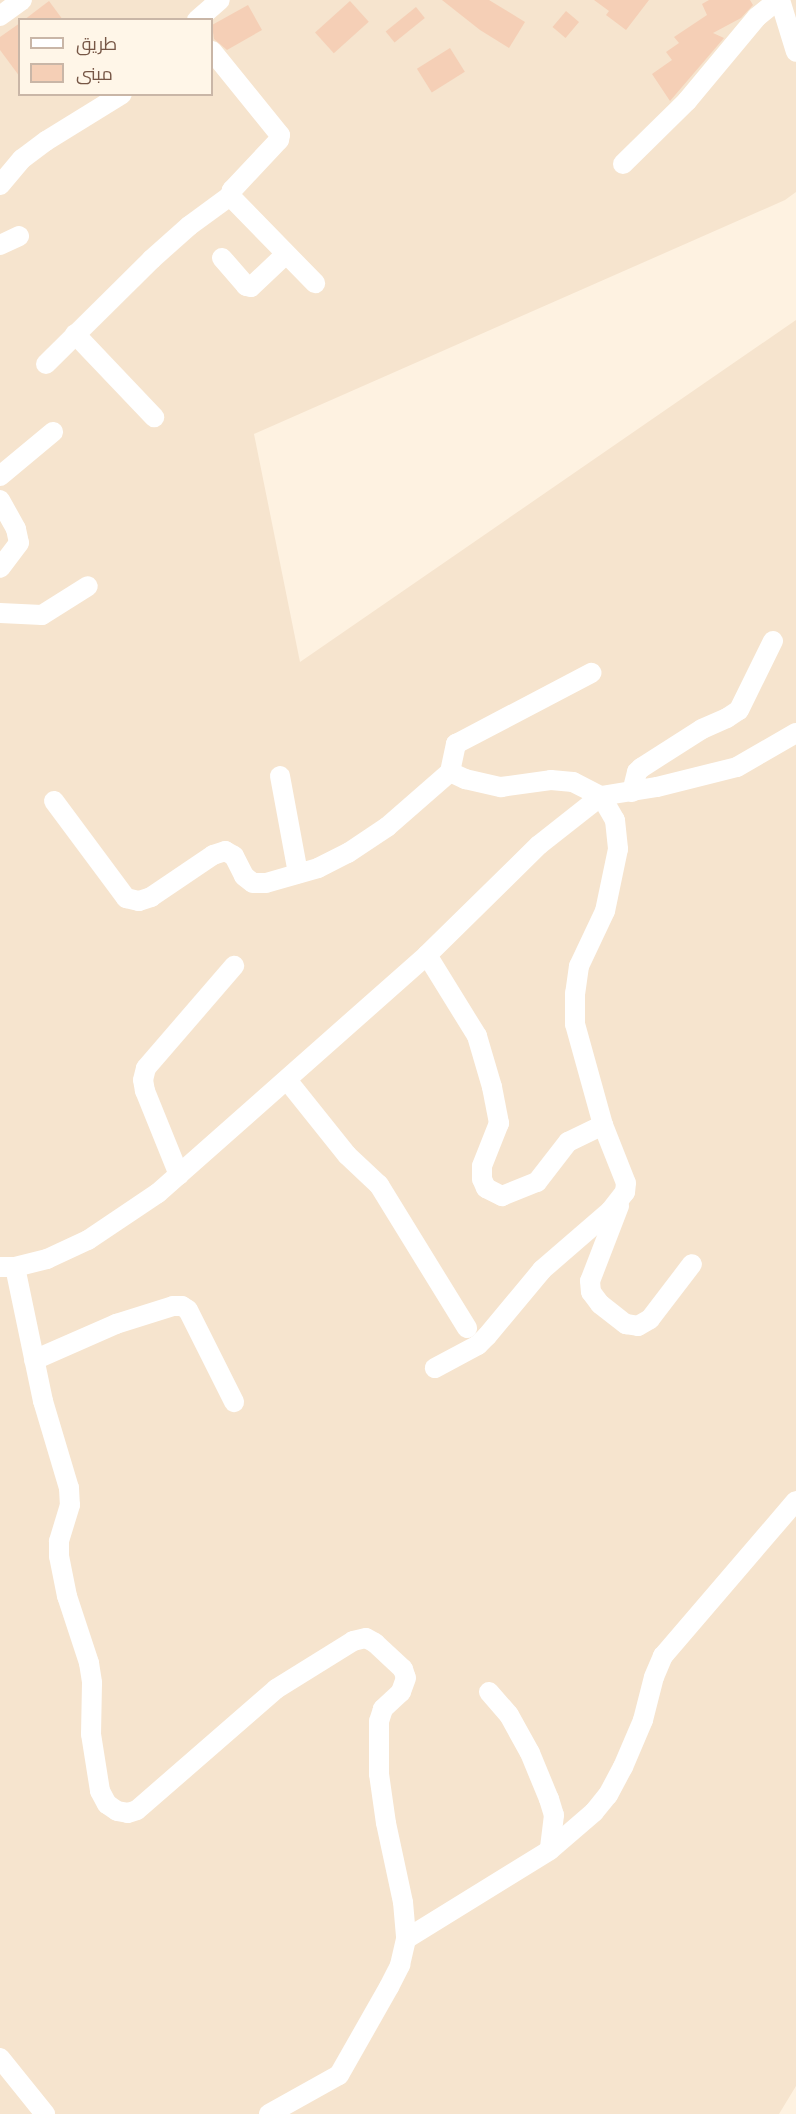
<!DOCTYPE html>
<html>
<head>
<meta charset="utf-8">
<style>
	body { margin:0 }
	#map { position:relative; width:796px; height:2114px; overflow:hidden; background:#fef2e1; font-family:"Source Sans 3",Cairo,sans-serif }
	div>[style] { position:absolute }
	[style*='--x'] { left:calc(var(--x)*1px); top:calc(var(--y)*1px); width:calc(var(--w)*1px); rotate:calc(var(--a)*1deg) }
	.residential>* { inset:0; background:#f6e4ce }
	.building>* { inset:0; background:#f5cfb6; transform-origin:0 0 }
	.minor>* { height:20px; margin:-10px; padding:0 10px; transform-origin:10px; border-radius:10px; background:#fff }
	span { translate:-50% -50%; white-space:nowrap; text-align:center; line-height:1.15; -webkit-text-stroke:5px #fff6e8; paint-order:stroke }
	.legend { position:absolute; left:18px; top:18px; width:195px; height:78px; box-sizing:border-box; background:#fff6e8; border:2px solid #c9b6a7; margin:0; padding:8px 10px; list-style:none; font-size:18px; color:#775746 }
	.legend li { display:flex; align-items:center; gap:12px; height:30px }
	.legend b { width:30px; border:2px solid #c9b6a7 }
</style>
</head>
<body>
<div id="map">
	<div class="residential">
		<i style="clip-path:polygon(evenodd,0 0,796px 0,796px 192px,785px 200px,254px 434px,300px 662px,796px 320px,796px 2086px,779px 2114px,0 2114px,0 0,20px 20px,212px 20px,212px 94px,20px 94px,20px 20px)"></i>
	</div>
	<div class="building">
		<i style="clip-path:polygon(442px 0,489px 0,525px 22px,509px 48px,480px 30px)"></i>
		<i style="clip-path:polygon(594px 0,649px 0,626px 30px,606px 15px,609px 11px)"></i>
		<i style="clip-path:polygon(709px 0,750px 0,753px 5px,741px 18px,713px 33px,724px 38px,670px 101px,652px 74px,672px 60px,666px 52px,679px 43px,674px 37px,707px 15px,702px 4px)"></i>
		<i style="clip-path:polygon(49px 1px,63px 20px,24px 20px,41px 7px)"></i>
		<i style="left:350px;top:1px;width:28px;height:47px;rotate:48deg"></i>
		<i style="clip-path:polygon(248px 5px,262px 30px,227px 50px,214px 39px,212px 25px)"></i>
		<i style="left:416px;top:7px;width:14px;height:39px;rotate:51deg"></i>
		<i style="left:566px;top:11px;width:17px;height:21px;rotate:40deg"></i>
		<i style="clip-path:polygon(20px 23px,20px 77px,0 50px,0 37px)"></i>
		<i style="left:450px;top:48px;width:28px;height:39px;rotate:58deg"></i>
	</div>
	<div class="minor">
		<i style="--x:780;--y:0;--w:54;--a:72.9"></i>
		<i style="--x:0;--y:16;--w:27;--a:-36"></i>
		<i style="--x:197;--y:20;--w:30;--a:-41"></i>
		<i style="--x:212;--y:51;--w:108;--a:51"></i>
		<i style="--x:280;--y:135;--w:5;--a:101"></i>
		<i style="--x:279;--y:140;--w:69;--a:133.2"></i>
		<i style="--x:232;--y:190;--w:6;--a:108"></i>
		<i style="--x:230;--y:196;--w:122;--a:45.7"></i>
		<i style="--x:623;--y:164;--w:90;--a:-44.5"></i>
		<i style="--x:687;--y:101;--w:109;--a:-50.2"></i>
		<i style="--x:757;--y:17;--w:27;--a:-39"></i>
		<i style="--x:0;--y:185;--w:34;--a:-50"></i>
		<i style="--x:22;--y:159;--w:30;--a:-37"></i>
		<i style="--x:46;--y:141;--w:89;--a:-31.7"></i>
		<i style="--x:0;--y:245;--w:21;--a:-25"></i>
		<i style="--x:222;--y:258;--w:37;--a:49"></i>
		<i style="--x:246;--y:286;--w:5;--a:11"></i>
		<i style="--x:251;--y:287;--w:48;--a:-43.3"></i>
		<i style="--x:75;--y:334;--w:115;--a:46.4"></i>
		<i style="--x:46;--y:364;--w:149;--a:-44.7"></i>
		<i style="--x:152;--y:259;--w:50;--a:-41.7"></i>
		<i style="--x:189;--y:226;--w:51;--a:-36.2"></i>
		<i style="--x:0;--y:476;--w:69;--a:-39.7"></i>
		<i style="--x:0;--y:500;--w:33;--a:61"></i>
		<i style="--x:16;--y:529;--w:14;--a:78"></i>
		<i style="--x:19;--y:543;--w:31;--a:127"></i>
		<i style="--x:0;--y:613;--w:42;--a:2.7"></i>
		<i style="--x:42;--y:615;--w:54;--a:-32.2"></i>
		<i style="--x:450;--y:772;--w:29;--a:-78"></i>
		<i style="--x:456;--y:744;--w:153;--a:-27.7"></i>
		<i style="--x:280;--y:776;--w:99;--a:79.5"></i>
		<i style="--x:632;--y:792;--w:21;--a:-76"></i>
		<i style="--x:637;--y:772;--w:6;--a:-45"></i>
		<i style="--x:641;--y:768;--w:72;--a:-32.6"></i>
		<i style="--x:702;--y:729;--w:27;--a:-24"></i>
		<i style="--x:727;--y:718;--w:14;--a:-34"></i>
		<i style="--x:739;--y:710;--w:77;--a:-63.8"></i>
		<i style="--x:54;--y:801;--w:121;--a:53.4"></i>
		<i style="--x:126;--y:898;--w:13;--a:13"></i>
		<i style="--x:139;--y:901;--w:13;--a:-18"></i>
		<i style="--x:151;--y:897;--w:75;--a:-34.1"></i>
		<i style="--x:213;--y:855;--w:13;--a:-18"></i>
		<i style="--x:225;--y:851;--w:10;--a:29"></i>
		<i style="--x:234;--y:856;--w:22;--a:63"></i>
		<i style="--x:244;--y:876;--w:11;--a:38"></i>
		<i style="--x:253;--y:883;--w:13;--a:0"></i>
		<i style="--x:266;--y:883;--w:54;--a:-16.1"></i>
		<i style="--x:318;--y:868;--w:34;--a:-27"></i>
		<i style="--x:348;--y:853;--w:47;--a:-33.7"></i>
		<i style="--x:387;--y:827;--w:84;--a:-41.1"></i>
		<i style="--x:450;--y:772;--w:17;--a:25"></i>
		<i style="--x:465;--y:779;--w:37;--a:13"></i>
		<i style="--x:501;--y:787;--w:50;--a:-8"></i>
		<i style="--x:551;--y:780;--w:22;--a:5"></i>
		<i style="--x:573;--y:782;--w:31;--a:27"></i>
		<i style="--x:601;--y:796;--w:28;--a:60"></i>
		<i style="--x:615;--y:820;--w:29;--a:84"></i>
		<i style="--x:618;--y:849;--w:63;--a:101.8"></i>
		<i style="--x:605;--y:911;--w:61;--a:115.3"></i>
		<i style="--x:579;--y:966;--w:27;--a:98"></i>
		<i style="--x:575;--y:993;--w:31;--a:90"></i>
		<i style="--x:575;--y:1024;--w:105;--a:74.5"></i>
		<i style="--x:603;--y:1125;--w:62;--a:68.4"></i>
		<i style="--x:626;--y:1183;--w:9;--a:96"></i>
		<i style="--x:625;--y:1192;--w:24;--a:128"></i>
		<i style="--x:610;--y:1211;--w:90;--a:139.1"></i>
		<i style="--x:542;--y:1270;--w:86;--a:129.8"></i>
		<i style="--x:487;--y:1336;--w:13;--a:135"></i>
		<i style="--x:478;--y:1345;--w:49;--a:151.9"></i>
		<i style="--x:427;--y:955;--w:95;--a:58.3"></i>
		<i style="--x:477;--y:1036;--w:53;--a:73.6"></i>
		<i style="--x:492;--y:1087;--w:37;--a:79"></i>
		<i style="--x:499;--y:1123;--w:46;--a:111.6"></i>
		<i style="--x:482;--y:1166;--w:13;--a:90"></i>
		<i style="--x:482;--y:1179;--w:10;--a:66"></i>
		<i style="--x:486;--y:1188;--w:18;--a:27"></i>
		<i style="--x:502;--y:1196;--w:38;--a:-22"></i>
		<i style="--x:537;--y:1182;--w:51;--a:-52.2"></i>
		<i style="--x:568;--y:1142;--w:39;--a:-26"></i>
		<i style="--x:287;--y:1080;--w:96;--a:51.3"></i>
		<i style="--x:347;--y:1155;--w:44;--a:43.2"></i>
		<i style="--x:379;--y:1185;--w:168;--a:58.4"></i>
		<i style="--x:179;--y:1175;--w:91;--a:-112"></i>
		<i style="--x:145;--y:1091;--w:11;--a:-100"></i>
		<i style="--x:143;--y:1080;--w:12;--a:-76"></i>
		<i style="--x:146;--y:1068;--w:135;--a:-49.2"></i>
		<i style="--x:619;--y:1206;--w:80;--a:111.1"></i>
		<i style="--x:590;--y:1281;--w:11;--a:85"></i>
		<i style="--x:591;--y:1292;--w:15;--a:53"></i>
		<i style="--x:600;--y:1304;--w:33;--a:38"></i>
		<i style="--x:626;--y:1324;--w:12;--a:9"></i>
		<i style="--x:638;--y:1326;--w:14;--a:-30"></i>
		<i style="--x:650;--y:1319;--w:69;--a:-52.6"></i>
		<i style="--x:0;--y:1267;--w:15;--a:0"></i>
		<i style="--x:15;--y:1267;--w:33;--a:-14"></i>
		<i style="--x:47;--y:1259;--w:45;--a:-24.9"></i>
		<i style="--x:88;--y:1240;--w:84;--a:-33.9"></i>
		<i style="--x:158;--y:1193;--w:359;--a:-41.5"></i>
		<i style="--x:427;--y:955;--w:157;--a:-44.5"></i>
		<i style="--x:539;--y:845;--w:79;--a:-38.3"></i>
		<i style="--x:601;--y:796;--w:57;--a:-9.1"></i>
		<i style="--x:657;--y:787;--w:82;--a:-14"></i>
		<i style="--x:737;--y:767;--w:68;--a:-30"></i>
		<i style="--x:15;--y:1267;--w:137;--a:78.2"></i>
		<i style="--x:43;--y:1401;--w:91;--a:73.4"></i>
		<i style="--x:69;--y:1488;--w:17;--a:87"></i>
		<i style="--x:70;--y:1505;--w:38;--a:107"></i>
		<i style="--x:59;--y:1541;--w:15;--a:90"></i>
		<i style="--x:59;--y:1556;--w:41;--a:78.7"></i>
		<i style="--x:67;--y:1596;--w:71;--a:71.8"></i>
		<i style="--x:89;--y:1663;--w:20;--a:81"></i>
		<i style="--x:92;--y:1683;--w:51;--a:91.1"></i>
		<i style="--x:91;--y:1734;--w:58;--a:81"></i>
		<i style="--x:100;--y:1791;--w:15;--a:62"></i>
		<i style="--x:107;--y:1804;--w:12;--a:35"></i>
		<i style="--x:117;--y:1811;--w:11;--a:10"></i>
		<i style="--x:128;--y:1813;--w:9;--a:-18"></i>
		<i style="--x:137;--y:1810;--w:184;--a:-41"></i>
		<i style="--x:276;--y:1689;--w:91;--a:-31.9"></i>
		<i style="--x:353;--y:1641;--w:13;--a:-13"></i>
		<i style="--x:366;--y:1638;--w:10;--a:29"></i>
		<i style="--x:375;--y:1643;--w:38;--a:43"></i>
		<i style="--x:403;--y:1669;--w:9;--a:72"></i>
		<i style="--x:406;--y:1678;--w:15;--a:110"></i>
		<i style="--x:401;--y:1692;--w:25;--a:137"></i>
		<i style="--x:383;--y:1709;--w:13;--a:108"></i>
		<i style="--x:379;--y:1721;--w:53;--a:90"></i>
		<i style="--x:379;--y:1774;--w:49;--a:81.9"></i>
		<i style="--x:386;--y:1823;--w:81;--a:77.9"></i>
		<i style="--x:403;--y:1902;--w:37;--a:85"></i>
		<i style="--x:34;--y:1360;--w:90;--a:-23.7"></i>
		<i style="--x:116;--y:1324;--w:60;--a:-17.5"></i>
		<i style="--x:173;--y:1306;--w:9;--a:0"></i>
		<i style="--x:182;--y:1306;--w:7;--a:34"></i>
		<i style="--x:188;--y:1310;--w:103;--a:63.4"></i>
		<i style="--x:489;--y:1692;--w:30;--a:49"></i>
		<i style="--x:509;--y:1715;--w:43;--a:61.1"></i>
		<i style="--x:530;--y:1753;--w:50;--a:67.6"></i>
		<i style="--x:549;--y:1799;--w:17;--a:73"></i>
		<i style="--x:554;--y:1815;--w:35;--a:97"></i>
		<i style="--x:0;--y:2058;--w:72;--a:51.2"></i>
		<i style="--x:269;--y:2114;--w:80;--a:-29.1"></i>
		<i style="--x:339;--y:2075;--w:101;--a:-60.4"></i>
		<i style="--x:389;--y:1987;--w:25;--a:-63"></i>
		<i style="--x:400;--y:1965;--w:27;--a:-77"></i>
		<i style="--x:406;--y:1939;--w:169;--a:-31.7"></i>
		<i style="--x:550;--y:1850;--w:58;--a:-40.8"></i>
		<i style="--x:594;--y:1812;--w:22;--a:-51"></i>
		<i style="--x:608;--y:1795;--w:32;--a:-62"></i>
		<i style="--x:623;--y:1767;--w:51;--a:-66.9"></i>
		<i style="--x:643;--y:1720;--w:44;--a:-75.7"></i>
		<i style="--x:654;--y:1677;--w:23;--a:-67"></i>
		<i style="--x:663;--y:1656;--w:204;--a:-49.4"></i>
	</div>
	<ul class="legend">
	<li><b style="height:8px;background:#fff"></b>طريق</li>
	<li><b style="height:16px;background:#f5cfb6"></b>مبنى</li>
	</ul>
</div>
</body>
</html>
